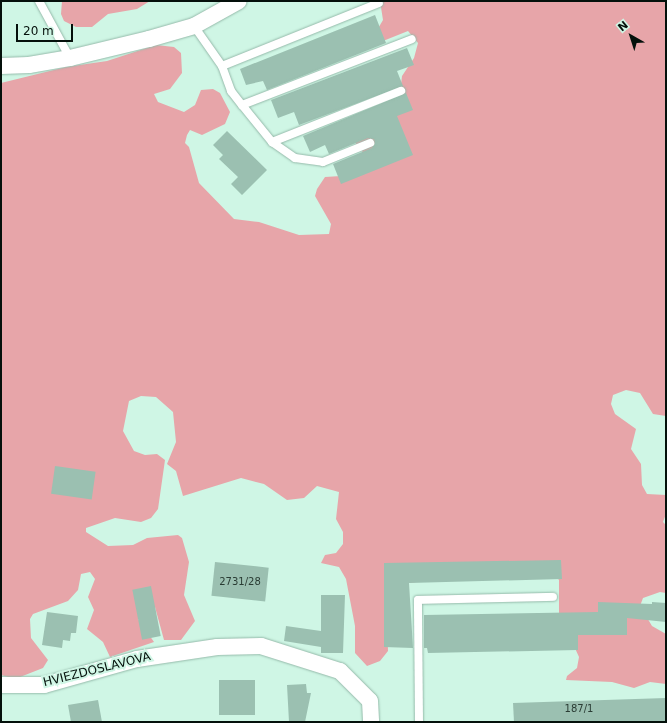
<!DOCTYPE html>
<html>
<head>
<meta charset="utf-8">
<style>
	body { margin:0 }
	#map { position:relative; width:667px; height:723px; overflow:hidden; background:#cff6e5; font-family:"DejaVu Sans",sans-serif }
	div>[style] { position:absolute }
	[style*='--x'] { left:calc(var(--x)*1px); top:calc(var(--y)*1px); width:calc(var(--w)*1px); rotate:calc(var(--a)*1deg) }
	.green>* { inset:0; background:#e7a5a9 }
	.building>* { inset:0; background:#9bc0b1; transform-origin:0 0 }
	.roads { filter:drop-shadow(0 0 1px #95baaa) drop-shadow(0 0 1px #95baaa) }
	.lane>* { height:8px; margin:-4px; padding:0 4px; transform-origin:4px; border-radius:4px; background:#fff }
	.street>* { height:16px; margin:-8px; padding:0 8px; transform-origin:8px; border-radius:8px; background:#fff }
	span { translate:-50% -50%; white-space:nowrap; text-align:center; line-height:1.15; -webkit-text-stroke:4px #cff6e5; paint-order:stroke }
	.number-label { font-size:10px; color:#2a3c34 }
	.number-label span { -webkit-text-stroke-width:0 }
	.street-label { font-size:12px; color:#04100b }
	.frame { position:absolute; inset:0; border:2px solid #04100b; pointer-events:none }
	.north { position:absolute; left:611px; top:16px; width:40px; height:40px; -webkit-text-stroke:3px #cff6e5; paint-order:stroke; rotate:321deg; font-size:11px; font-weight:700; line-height:16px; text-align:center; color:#04100b }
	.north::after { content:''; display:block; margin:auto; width:14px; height:18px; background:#04100b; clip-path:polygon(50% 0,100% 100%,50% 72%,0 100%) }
	.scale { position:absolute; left:16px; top:24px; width:57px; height:18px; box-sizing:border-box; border:2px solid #04100b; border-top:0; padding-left:5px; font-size:12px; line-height:14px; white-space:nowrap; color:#04100b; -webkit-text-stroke:3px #cff6e5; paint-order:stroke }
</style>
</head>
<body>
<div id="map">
	<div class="green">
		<i style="clip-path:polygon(62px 1px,150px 1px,137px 9px,108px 14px,92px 27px,76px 27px,64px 21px,61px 14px)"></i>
		<i style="clip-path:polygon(380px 1px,666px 1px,666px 416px,653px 414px,640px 393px,626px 390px,613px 395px,611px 404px,615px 414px,636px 429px,631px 449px,641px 464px,642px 485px,647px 494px,666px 495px,666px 514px,663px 522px,666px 525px,666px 593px,660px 592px,643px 598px,640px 606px,652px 626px,666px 634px,666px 684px,650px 682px,634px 688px,612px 682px,566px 680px,567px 676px,577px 668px,579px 657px,559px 613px,559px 580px,551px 571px,528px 567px,386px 586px,388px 651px,380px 661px,367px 666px,355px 653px,355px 626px,346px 579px,339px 567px,321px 563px,325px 555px,336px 553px,343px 544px,343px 532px,336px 519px,339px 492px,317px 486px,304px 498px,287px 500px,264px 484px,241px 478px,183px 496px,176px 471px,167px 464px,176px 442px,173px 412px,156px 397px,141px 396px,129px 401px,123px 431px,134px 451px,145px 455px,157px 454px,165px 460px,158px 509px,151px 518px,141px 522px,115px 518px,86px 528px,86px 532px,108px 546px,133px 545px,147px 538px,178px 535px,182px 538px,189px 562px,184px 595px,195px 621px,181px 640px,164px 640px,155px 607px,138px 619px,154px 642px,110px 657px,103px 642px,87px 629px,94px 610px,88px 597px,95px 579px,90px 572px,81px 574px,78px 590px,68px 601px,33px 614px,30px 619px,31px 638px,48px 660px,43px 668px,15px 679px,1px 675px,1px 83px,66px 67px,107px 61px,156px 45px,174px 47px,181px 53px,182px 73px,170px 89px,154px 94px,158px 102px,184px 112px,195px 105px,201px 90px,213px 89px,220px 93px,230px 112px,225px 124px,202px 135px,190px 130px,187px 135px,185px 143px,189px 147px,199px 183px,234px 219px,259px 222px,299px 235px,329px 234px,331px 224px,315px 196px,317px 189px,325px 177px,357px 175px,366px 156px,349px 135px,398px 110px,402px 76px,414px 58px,418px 43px,408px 31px,378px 43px,373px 37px,383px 20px)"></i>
	</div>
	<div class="building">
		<i style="clip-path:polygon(375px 15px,386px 43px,267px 90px,263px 81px,246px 85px,240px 69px)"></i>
		<i style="clip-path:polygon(407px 48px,414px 65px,397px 71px,403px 86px,299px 125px,294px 112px,278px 118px,271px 100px)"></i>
		<i style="clip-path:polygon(406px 93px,413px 110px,397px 116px,413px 155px,341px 184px,333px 164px,372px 148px,375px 143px,374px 139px,368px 138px,329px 154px,325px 145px,310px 152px,303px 136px)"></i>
		<i style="clip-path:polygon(227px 131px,267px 170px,242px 195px,231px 184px,238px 177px,219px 159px,223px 155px,213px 145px)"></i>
		<i style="left:55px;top:466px;width:41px;height:28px;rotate:8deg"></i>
		<i style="clip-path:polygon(561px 560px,562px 579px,409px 583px,413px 648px,384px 647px,384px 563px)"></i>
		<i style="left:215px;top:562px;width:54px;height:34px;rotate:6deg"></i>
		<i style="left:151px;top:586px;width:51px;height:19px;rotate:79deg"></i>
		<i style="clip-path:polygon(321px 595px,345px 595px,343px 653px,321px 653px,321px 647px,284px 641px,286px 626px,321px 631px)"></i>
		<i style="clip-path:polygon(598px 602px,652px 604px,652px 602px,666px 603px,666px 622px,627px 618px,627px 635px,578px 635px,578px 650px,428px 653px,427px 648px,424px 648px,424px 615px,598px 612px)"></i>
		<i style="clip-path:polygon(47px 612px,78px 616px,76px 633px,71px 633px,70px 641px,63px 640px,62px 648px,42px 645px)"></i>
		<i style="left:219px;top:680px;width:36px;height:35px"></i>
		<i style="clip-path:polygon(306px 684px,307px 693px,311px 693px,305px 722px,289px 722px,287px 685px)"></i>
		<i style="clip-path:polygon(666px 698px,666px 722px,514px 722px,513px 703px)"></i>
		<i style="clip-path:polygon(98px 700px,102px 722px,71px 722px,68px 705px)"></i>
	</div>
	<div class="roads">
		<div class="lane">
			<i style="--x:39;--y:1;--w:65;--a:61.5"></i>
			<i style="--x:194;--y:26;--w:49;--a:55"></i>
			<i style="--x:222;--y:66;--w:27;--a:70"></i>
			<i style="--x:231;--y:91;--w:18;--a:52"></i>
			<i style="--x:242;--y:105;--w:48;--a:51"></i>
			<i style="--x:272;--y:142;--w:28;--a:35"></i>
			<i style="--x:295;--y:158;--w:28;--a:8"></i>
			<i style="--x:323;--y:162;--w:51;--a:-22"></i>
			<i style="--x:222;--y:66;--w:169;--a:-21.9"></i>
			<i style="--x:242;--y:105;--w:182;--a:-21.2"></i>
			<i style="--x:272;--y:142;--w:139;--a:-21.6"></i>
			<i style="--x:419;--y:722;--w:122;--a:-90.5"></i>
			<i style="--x:418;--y:600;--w:135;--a:-1.3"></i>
		</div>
		<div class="street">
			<i style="--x:1;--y:66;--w:28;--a:-2"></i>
			<i style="--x:29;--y:65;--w:42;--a:-9.7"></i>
			<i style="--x:70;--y:58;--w:81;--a:-13.5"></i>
			<i style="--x:149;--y:39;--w:47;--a:-16.1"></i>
			<i style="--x:194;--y:26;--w:51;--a:-29.1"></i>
			<i style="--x:1;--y:685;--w:43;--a:0"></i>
			<i style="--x:44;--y:685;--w:97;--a:-15.6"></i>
			<i style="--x:137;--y:659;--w:81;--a:-8.5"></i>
			<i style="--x:217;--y:647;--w:44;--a:-1.3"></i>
			<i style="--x:261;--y:646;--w:83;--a:17.6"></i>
			<i style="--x:340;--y:671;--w:42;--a:45"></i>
			<i style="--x:370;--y:701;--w:21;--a:87"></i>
		</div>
	</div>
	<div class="number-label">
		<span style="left:240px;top:582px">2731/28</span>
		<span style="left:579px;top:709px">187/1</span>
	</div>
	<div class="street-label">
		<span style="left:97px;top:670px;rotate:-14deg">HVIEZDOSLAVOVA</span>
	</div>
	<div class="frame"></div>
	<div class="north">N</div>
	<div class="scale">20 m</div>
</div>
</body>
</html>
